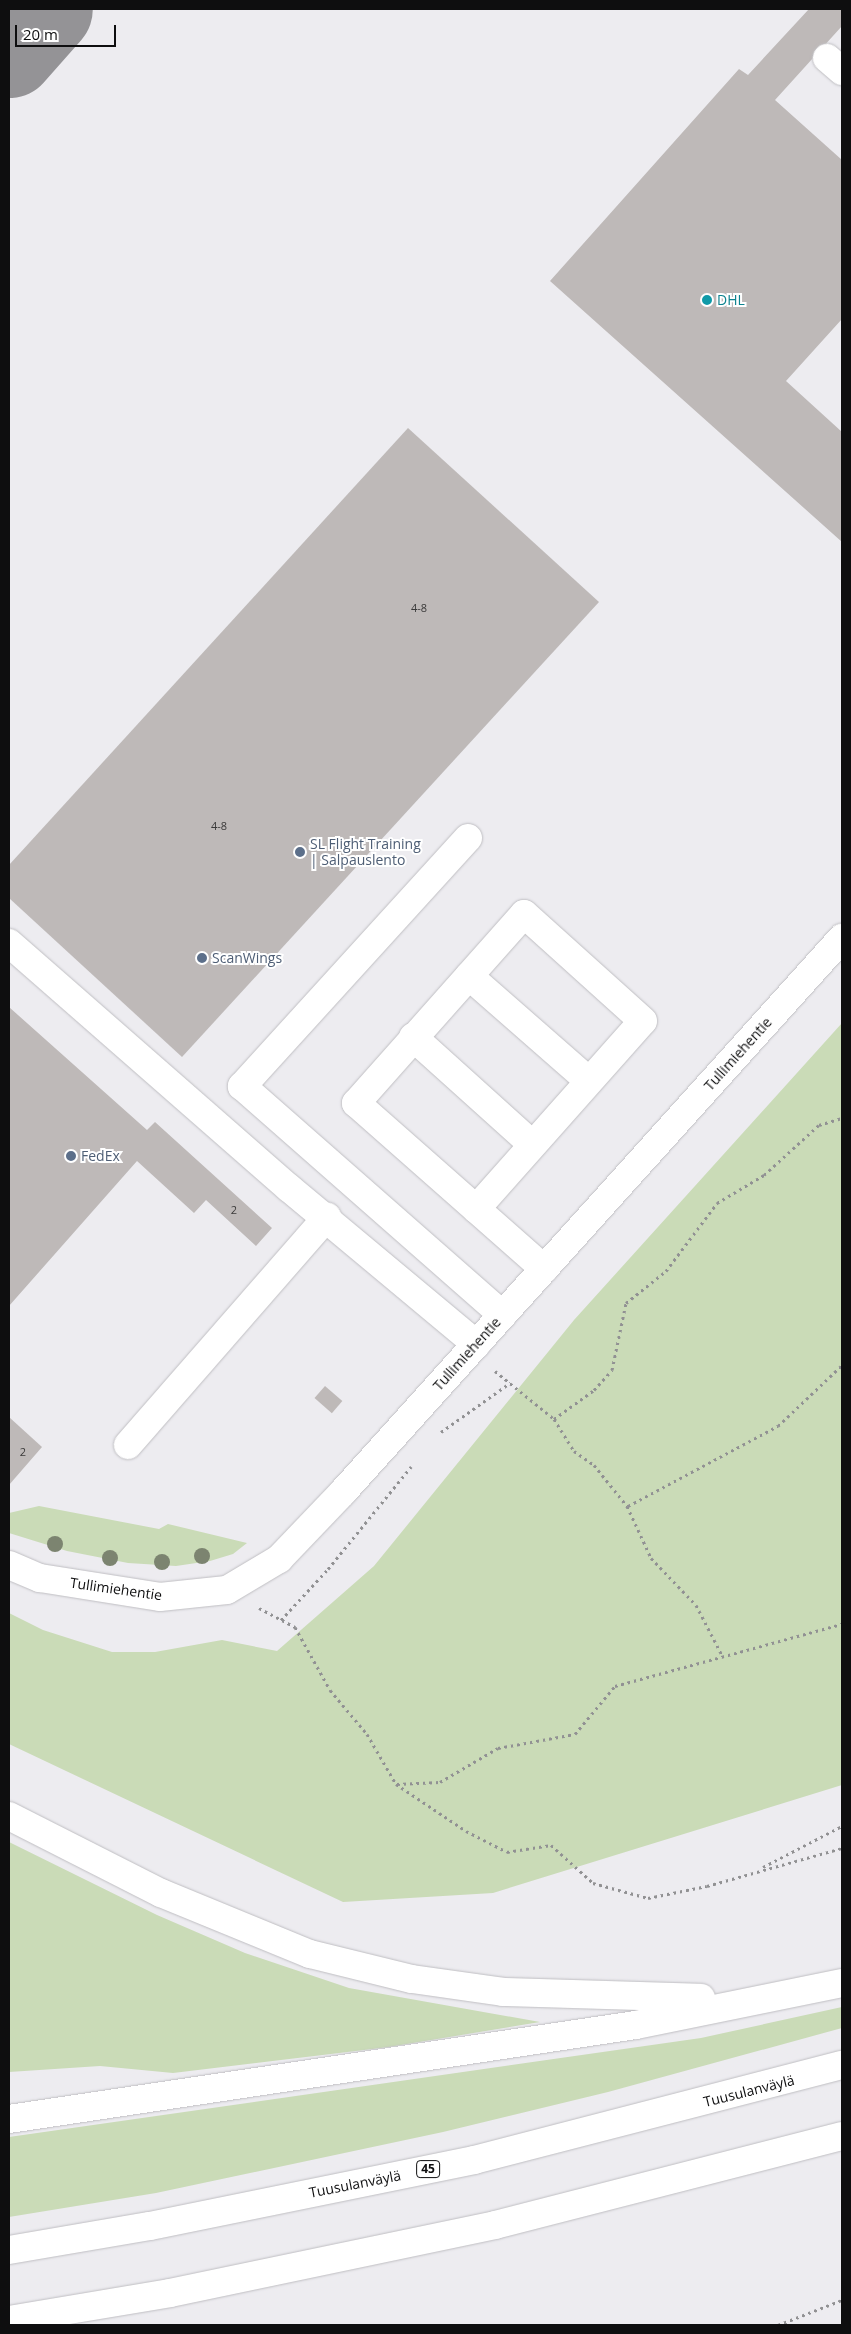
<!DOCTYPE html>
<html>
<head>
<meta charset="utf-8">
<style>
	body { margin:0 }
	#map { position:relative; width:851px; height:2334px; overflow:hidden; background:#edecf0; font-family:"Open Sans",sans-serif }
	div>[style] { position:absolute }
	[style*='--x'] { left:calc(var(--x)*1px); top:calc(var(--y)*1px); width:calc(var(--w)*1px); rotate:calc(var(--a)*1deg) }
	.green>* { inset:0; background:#cadbb7 }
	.taxiway>* { height:91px; margin:-45.5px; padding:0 45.5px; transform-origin:45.5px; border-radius:45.5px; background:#949396 }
	.building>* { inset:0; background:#beb9b8; transform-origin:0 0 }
	.path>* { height:3px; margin-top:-1.5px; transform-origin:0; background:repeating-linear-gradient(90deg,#919193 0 2.5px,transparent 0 6.5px) }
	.roads { filter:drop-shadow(0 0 1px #bfbec2) drop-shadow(0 0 1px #bfbec2) }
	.minor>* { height:28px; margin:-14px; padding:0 14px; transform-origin:14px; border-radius:14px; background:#fff }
	.highway>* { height:28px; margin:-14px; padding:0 14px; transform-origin:14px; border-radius:14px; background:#fff }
	.trees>* { width:16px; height:16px; margin:-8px; border-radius:50%; background:#7c8470 }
	.dots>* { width:14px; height:14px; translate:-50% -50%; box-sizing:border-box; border:2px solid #fff; border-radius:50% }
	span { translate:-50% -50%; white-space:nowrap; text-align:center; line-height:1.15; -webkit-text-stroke:4px #fff; paint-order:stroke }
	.number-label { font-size:11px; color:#3a3939 }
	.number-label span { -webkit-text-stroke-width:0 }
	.shield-label span { padding:1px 4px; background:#fff; border:1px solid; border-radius:4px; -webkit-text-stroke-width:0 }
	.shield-label { font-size:12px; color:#0e0e0f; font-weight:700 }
	.culture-label { font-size:14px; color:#0d838f }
	.left { translate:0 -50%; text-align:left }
	.service-label { font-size:14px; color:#4e5e75 }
	.street-label { font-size:14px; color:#0e0e0f }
	.frame { position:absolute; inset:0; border:10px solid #0e0e0f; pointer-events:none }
	.scale { position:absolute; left:15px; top:25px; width:101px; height:22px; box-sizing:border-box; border:2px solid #0e0e0f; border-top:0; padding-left:6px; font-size:15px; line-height:18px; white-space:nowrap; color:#0e0e0f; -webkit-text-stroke:4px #fff; paint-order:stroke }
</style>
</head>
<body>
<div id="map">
	<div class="green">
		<i style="clip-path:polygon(842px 1023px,842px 1785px,493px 1893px,343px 1902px,9px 1744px,9px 1613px,43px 1630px,112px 1652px,155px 1652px,222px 1640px,277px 1651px,374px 1566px,574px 1320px)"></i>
		<i style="clip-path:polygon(39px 1506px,159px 1529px,168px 1524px,247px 1543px,233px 1554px,210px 1561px,176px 1566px,128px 1563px,67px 1551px,9px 1533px,9px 1513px)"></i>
		<i style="clip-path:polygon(9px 1842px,157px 1915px,245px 1953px,349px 1988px,540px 2022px,389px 2047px,173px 2073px,100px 2066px,9px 2072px)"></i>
		<i style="clip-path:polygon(842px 2007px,842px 2028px,608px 2092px,443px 2132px,156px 2193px,9px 2217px,9px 2137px,701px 2038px)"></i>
	</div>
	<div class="taxiway">
		<i style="--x:9;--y:52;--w:57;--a:-48.5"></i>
	</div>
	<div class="building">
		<i style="clip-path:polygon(809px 9px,842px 9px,842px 26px,775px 100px,842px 160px,842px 319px,786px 381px,842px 432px,842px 542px,550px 281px,739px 69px,748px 75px)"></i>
		<i style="clip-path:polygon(408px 428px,599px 602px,182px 1057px,9px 898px,9px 865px)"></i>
		<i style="clip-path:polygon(9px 1007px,147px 1130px,155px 1122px,272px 1228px,256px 1246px,206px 1200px,194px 1213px,137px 1161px,9px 1306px)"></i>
		<i style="left:325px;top:1386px;width:23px;height:16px;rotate:41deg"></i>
		<i style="clip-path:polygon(9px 1417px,42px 1447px,9px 1485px)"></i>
	</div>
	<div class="path">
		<i style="--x:495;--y:1371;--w:76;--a:39.1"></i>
		<i style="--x:554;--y:1419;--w:38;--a:58"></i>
		<i style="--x:574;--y:1451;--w:24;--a:35"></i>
		<i style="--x:594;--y:1465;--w:53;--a:51.2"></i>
		<i style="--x:627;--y:1506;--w:57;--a:65.2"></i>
		<i style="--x:651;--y:1558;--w:65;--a:46.2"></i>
		<i style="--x:696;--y:1605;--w:59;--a:62.6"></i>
		<i style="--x:554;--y:1419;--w:49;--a:-35.9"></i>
		<i style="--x:594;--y:1390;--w:27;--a:-48"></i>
		<i style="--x:612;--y:1370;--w:68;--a:-78.2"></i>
		<i style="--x:626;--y:1303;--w:51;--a:-38.7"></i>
		<i style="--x:666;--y:1271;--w:85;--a:-53.1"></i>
		<i style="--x:717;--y:1203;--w:55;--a:-30.8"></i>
		<i style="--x:764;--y:1175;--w:74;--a:-42.3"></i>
		<i style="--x:819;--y:1125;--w:24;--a:-17"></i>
		<i style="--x:441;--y:1432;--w:85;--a:-35.4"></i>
		<i style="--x:628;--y:1506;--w:170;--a:-28.1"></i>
		<i style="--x:778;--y:1426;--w:88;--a:-43.6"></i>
		<i style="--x:259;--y:1608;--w:41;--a:27.8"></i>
		<i style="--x:295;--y:1627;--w:72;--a:60.9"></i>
		<i style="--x:330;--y:1690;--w:57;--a:49.9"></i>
		<i style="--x:367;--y:1734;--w:58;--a:59.9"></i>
		<i style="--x:396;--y:1784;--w:84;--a:33.9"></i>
		<i style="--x:466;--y:1831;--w:46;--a:27.1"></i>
		<i style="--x:507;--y:1852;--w:45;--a:-9"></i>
		<i style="--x:551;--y:1845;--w:57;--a:42.1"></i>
		<i style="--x:593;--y:1883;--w:57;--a:15.3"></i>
		<i style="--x:648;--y:1898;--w:60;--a:-11.5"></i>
		<i style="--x:707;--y:1886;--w:140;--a:-15.7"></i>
		<i style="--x:281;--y:1620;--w:69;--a:-47.3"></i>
		<i style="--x:328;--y:1569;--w:132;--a:-50.9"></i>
		<i style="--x:397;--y:1784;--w:43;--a:-2.7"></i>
		<i style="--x:440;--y:1782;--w:67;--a:-30.4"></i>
		<i style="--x:498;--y:1748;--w:78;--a:-10.3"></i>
		<i style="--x:575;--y:1734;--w:62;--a:-50.2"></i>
		<i style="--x:615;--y:1686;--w:235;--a:-15.3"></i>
		<i style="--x:763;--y:1867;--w:89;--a:-27.4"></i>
		<i style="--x:778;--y:2325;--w:69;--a:-21.3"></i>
	</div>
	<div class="roads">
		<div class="minor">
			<i style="--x:827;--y:58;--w:20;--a:41"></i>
			<i style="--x:468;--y:838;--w:336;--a:132.3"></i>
			<i style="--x:242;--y:1086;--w:347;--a:41.3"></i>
			<i style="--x:9;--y:943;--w:372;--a:41.2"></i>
			<i style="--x:289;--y:1188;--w:244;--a:39.8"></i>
			<i style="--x:469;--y:976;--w:159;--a:41.2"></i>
			<i style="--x:413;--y:1037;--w:160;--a:42"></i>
			<i style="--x:476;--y:1209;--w:251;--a:-48.4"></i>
			<i style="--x:643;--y:1021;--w:160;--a:-138"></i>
			<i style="--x:524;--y:914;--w:253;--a:131.6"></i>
			<i style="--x:356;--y:1103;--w:251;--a:41.4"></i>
			<i style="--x:128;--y:1445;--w:303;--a:-48.9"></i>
			<i style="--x:9;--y:1565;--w:34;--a:23"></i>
			<i style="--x:40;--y:1578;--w:121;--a:9"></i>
			<i style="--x:160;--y:1597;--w:67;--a:-6"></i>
			<i style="--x:227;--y:1590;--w:61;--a:-30.8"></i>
			<i style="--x:279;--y:1559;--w:93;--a:-46.3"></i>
			<i style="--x:343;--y:1492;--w:746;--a:-47.99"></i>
		</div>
		<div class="highway">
			<i style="--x:9;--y:1816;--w:170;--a:26.9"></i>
			<i style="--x:161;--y:1893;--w:161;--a:22.3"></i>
			<i style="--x:310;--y:1954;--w:105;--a:13.8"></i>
			<i style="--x:412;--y:1979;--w:92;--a:8.1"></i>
			<i style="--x:503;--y:1992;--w:198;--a:1.7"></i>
			<i style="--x:9;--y:2119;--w:634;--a:-8.53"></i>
			<i style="--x:636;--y:2025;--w:210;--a:-11.5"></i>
			<i style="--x:9;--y:2250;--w:143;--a:-9.7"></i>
			<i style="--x:150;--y:2226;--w:331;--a:-11.5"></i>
			<i style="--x:474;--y:2160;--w:380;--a:-14.5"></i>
			<i style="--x:9;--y:2320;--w:163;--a:-9.5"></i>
			<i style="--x:170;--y:2293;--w:332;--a:-11.8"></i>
			<i style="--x:495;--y:2225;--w:358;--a:-14.4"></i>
		</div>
	</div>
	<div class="trees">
		<i style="left:55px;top:1544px"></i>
		<i style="left:202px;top:1556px"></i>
		<i style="left:110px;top:1558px"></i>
		<i style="left:162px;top:1562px"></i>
	</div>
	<div class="dots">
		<i style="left:707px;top:300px;background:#0f9aa8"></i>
		<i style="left:300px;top:852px;background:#5c6f8a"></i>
		<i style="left:202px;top:958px;background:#5c6f8a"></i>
		<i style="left:71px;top:1156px;background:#5c6f8a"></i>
	</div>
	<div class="number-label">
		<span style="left:419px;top:608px">4-8</span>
		<span style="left:219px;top:826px">4-8</span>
		<span style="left:234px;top:1210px">2</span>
		<span style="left:23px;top:1452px">2</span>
	</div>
	<div class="shield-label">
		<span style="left:428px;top:2169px">45</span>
	</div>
	<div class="culture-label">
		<span class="left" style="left:717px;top:300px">DHL</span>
	</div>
	<div class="service-label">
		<span class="left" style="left:310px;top:852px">SL Flight Training<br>| Salpauslento</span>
		<span class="left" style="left:212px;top:958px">ScanWings</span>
		<span class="left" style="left:81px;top:1156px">FedEx</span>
	</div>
	<div class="street-label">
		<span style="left:738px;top:1054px;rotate:-48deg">Tullimiehentie</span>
		<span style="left:467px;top:1354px;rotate:-48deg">Tullimiehentie</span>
		<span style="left:116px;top:1589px;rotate:8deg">Tullimiehentie</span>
		<span style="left:749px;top:2091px;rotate:-14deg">Tuusulanväylä</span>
		<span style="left:355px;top:2184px;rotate:-11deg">Tuusulanväylä</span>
	</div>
	<div class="frame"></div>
	<div class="scale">20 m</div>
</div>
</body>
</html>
